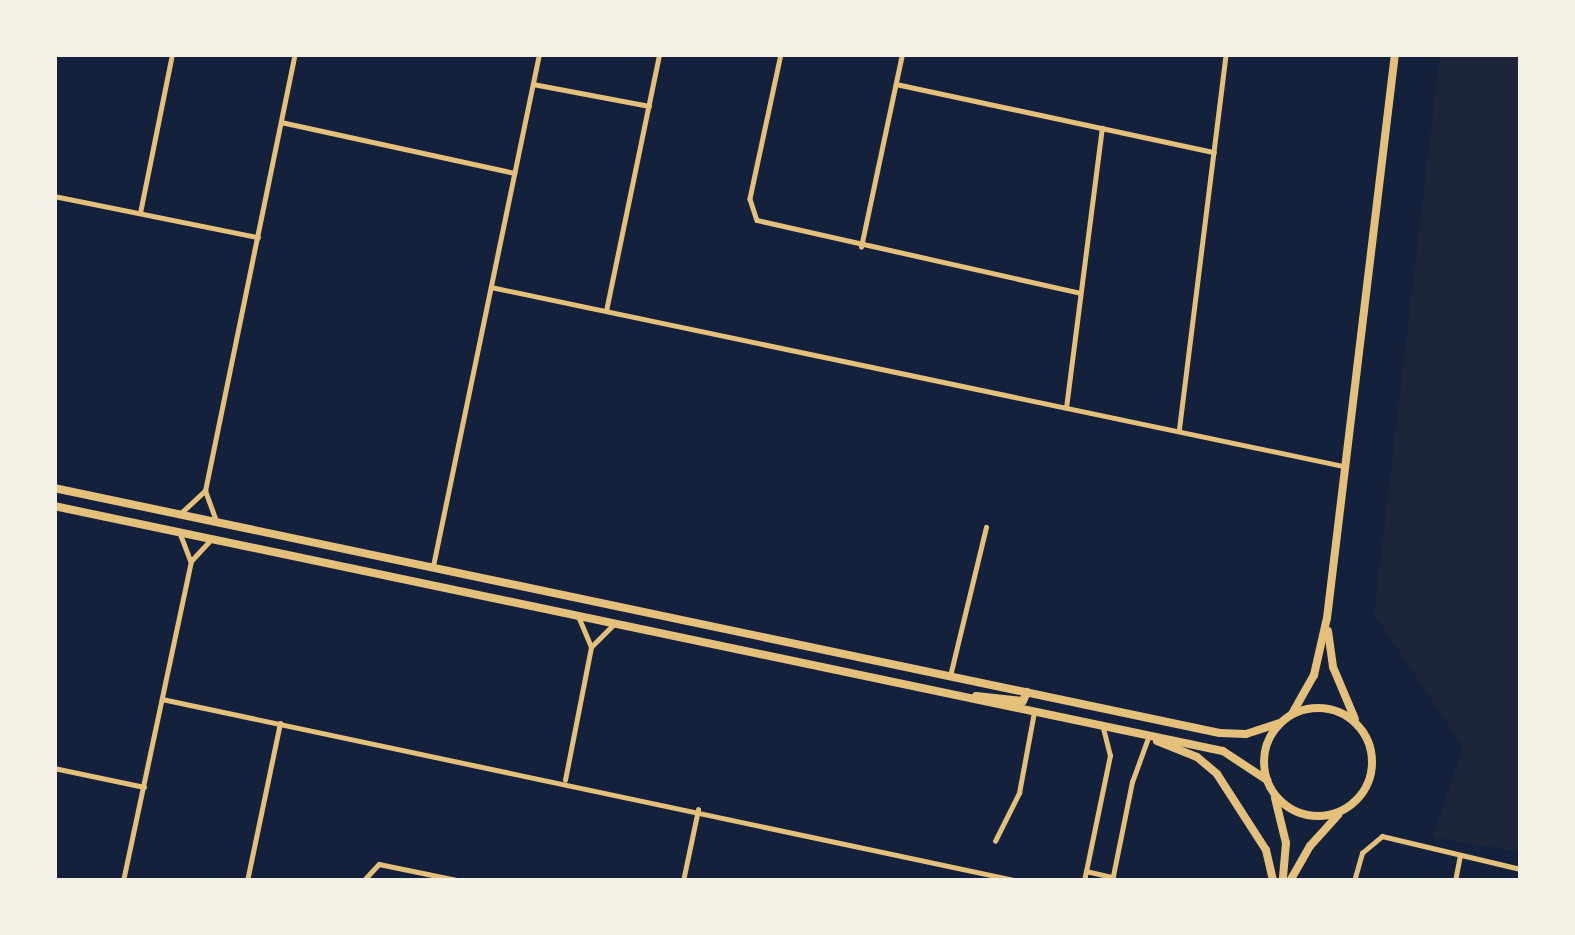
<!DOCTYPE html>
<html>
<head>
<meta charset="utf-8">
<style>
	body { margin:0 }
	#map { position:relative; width:1575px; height:935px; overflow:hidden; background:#14213d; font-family:Signika,sans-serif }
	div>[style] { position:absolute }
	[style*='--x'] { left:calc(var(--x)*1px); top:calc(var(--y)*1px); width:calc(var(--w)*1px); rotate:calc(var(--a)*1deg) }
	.green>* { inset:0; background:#1d2539 }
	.minor>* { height:4.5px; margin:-2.25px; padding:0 2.25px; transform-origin:2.25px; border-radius:2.25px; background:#e5c07b }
	.secondary>* { height:8px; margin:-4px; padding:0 4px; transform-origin:4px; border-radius:4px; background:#e5c07b }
	.secondary>.ring { margin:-4px; padding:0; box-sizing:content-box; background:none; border:8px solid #e5c07b; border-radius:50% }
	span { translate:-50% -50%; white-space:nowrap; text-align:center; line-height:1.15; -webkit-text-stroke:9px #f6f1e7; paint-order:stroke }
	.frame { position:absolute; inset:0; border:57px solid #f6f1e7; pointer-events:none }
</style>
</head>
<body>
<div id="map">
	<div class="green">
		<i style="clip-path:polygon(1440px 54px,1521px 54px,1521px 852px,1433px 837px,1463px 747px,1374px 614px)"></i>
	</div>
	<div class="minor">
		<i style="--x:781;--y:54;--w:148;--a:102.1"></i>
		<i style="--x:750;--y:199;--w:22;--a:72"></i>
		<i style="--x:757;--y:220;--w:331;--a:12.7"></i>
		<i style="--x:533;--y:84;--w:118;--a:10.7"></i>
		<i style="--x:896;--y:84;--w:325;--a:12.1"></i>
		<i style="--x:281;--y:122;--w:239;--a:12.3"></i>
		<i style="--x:54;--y:196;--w:208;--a:11.4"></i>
		<i style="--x:140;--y:213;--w:162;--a:-78.6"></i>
		<i style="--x:861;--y:247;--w:197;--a:-78"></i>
		<i style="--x:491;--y:287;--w:871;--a:11.86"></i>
		<i style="--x:606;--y:311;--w:262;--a:-78.3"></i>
		<i style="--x:1066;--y:408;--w:282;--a:-82.7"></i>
		<i style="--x:1179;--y:429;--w:378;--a:-82.9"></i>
		<i style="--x:181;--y:513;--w:33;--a:-43"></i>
		<i style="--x:216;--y:521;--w:32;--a:-110"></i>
		<i style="--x:205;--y:491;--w:446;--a:-78.4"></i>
		<i style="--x:180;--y:533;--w:30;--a:69"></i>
		<i style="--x:433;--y:566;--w:523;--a:-78.3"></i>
		<i style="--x:591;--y:647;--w:30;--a:-45"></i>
		<i style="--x:950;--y:676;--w:153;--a:-76.4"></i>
		<i style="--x:162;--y:699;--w:876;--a:11.99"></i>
		<i style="--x:54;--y:768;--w:92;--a:11.9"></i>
		<i style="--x:565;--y:780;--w:136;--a:-78.9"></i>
		<i style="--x:591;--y:647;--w:33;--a:-113"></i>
		<i style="--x:995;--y:841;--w:54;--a:-63.4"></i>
		<i style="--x:1019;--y:793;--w:82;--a:-79.5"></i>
		<i style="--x:1086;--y:871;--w:28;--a:13"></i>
		<i style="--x:123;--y:881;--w:327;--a:-78"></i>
		<i style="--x:191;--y:561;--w:26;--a:-47"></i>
		<i style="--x:247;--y:881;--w:161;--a:-78.2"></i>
		<i style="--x:363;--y:881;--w:23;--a:-47"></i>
		<i style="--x:379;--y:864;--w:85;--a:11.6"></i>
		<i style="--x:683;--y:881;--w:73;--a:-78.1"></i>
		<i style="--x:1084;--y:881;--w:128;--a:-78.3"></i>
		<i style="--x:1110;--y:756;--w:29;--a:-104"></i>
		<i style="--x:1112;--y:881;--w:101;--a:-78.6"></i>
		<i style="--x:1132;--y:782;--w:47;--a:-70"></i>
		<i style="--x:1354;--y:881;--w:29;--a:-74"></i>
		<i style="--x:1362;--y:853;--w:26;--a:-40"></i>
		<i style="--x:1382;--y:836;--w:143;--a:13.4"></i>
		<i style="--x:1455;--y:881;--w:25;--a:-79"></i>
	</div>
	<div class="secondary">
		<i style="--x:54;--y:488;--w:1191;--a:11.87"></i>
		<i style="--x:1220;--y:733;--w:26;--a:2"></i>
		<i style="--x:1246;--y:734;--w:36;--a:-18"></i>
		<i style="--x:54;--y:506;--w:1194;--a:11.84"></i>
		<i style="--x:1223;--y:751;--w:53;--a:33.4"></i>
		<i style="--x:1328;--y:631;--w:36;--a:82"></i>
		<i style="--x:1333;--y:667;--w:56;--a:67.1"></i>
		<i style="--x:976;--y:696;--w:47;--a:6.1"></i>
		<i style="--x:1023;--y:701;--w:10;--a:-66"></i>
		<i class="ring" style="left:1264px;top:708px;width:100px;height:100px"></i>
		<i style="--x:1292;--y:714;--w:45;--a:-60.6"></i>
		<i style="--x:1314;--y:675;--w:58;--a:-77.2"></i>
		<i style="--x:1327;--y:618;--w:568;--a:-83.13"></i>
		<i style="--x:1157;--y:741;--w:43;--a:21.8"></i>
		<i style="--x:1197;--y:757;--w:26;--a:40"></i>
		<i style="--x:1217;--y:774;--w:90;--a:57.2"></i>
		<i style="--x:1266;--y:850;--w:32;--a:77"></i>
		<i style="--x:1275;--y:798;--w:46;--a:76.3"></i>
		<i style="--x:1286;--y:843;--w:38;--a:95"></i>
		<i style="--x:1290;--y:881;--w:40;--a:-60.3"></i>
		<i style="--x:1310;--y:846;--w:42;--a:-47.9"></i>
	</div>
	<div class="frame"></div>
</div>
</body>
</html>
